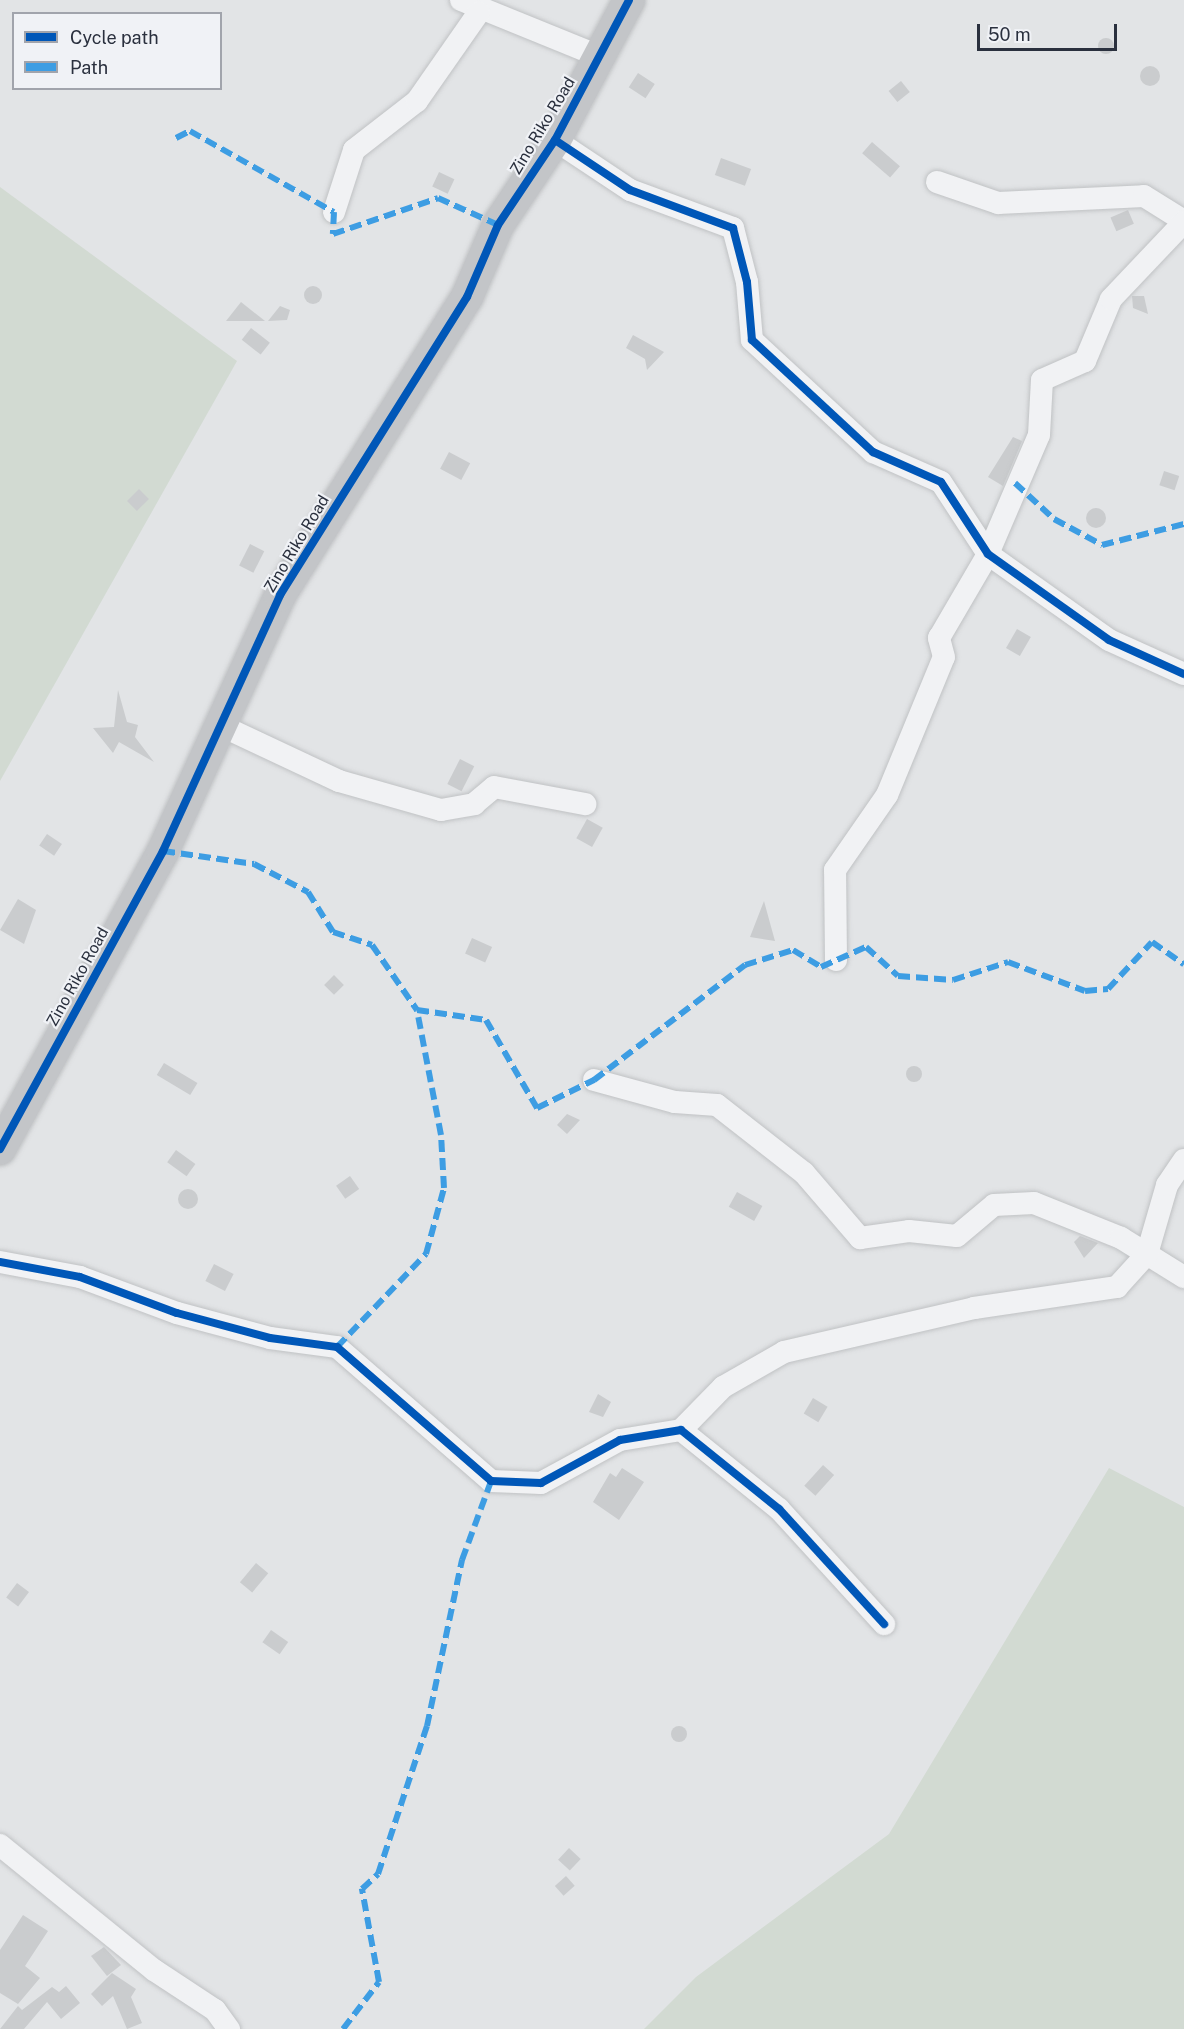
<!DOCTYPE html>
<html>
<head>
<meta charset="utf-8">
<style>
	body { margin:0 }
	#map { position:relative; width:1184px; height:2029px; overflow:hidden; background:#e2e4e6; font-family:"Public Sans",sans-serif }
	div>[style] { position:absolute }
	[style*='--x'] { left:calc(var(--x)*1px); top:calc(var(--y)*1px); width:calc(var(--w)*1px); rotate:calc(var(--a)*1deg) }
	.green>* { inset:0; background:#d2dad2 }
	.building>* { inset:0; background:#caccce; transform-origin:0 0 }
	.round { border-radius:50% }
	.roads { filter:drop-shadow(0 0 2px #c0c2c4) drop-shadow(0 0 2px #c0c2c4) }
	.street>* { height:22px; margin:-11px; padding:0 11px; transform-origin:11px; border-radius:11px; background:#f1f2f4 }
	.secondary>* { height:32px; margin:-16px; padding:0 16px; transform-origin:16px; border-radius:16px; background:#c3c5c8 }
	.quiet>* { height:6px; margin-top:-3px; transform-origin:0; background:repeating-linear-gradient(90deg,#3d9de3 0 12px,transparent 0 18px) }
	.cycleway>* { height:8px; margin:-4px; padding:0 4px; transform-origin:4px; border-radius:4px; background:#0057b8 }
	span { translate:-50% -50%; white-space:nowrap; text-align:center; line-height:1.15; -webkit-text-stroke:4.5px #f0f2f6; paint-order:stroke }
	.street-label { font-size:16px; color:#2a303e }
	.legend { position:absolute; left:12px; top:12px; width:210px; height:78px; box-sizing:border-box; background:#f0f2f6; border:2px solid #a1a4ac; margin:0; padding:8px 10px; list-style:none; font-size:18px; color:#2a303e }
	.legend li { display:flex; align-items:center; gap:12px; height:30px }
	.legend b { width:30px; border:2px solid #a1a4ac }
	.scale { position:absolute; left:977px; top:24px; width:140px; height:27px; box-sizing:border-box; border:3px solid #2a303e; border-top:0; padding-left:8px; font-size:18px; line-height:21px; white-space:nowrap; color:#2a303e; -webkit-text-stroke:4px #f0f2f6; paint-order:stroke }
</style>
</head>
<body>
<div id="map">
	<div class="green">
		<i style="clip-path:polygon(0 187px,237px 361px,0 781px)"></i>
		<i style="clip-path:polygon(1109px 1468px,1184px 1507px,1184px 2029px,644px 2029px,696px 1977px,889px 1834px)"></i>
	</div>
	<div class="building">
		<i class="round" style="left:1098px;top:38px;width:16px;height:16px"></i>
		<i class="round" style="left:1140px;top:66px;width:20px;height:20px"></i>
		<i style="left:638px;top:73px;width:20px;height:17px;rotate:33deg"></i>
		<i style="left:901px;top:81px;width:14px;height:16px;rotate:51deg"></i>
		<i style="left:872px;top:142px;width:37px;height:15px;rotate:41deg"></i>
		<i style="left:721px;top:158px;width:32px;height:18px;rotate:20deg"></i>
		<i style="left:439px;top:172px;width:17px;height:16px;rotate:25deg"></i>
		<i style="left:1128px;top:210px;width:15px;height:19px;rotate:67deg"></i>
		<i class="round" style="left:304px;top:286px;width:18px;height:18px"></i>
		<i style="clip-path:polygon(1132px 296px,1144px 296px,1148px 314px,1133px 308px)"></i>
		<i style="clip-path:polygon(241px 302px,265px 321px,226px 321px)"></i>
		<i style="clip-path:polygon(280px 306px,290px 310px,287px 320px,268px 321px)"></i>
		<i style="left:251px;top:328px;width:24px;height:15px;rotate:38deg"></i>
		<i style="clip-path:polygon(633px 335px,664px 352px,647px 370px,645px 359px,626px 348px)"></i>
		<i style="clip-path:polygon(1013px 437px,1022px 441px,1003px 486px,988px 477px)"></i>
		<i style="left:449px;top:452px;width:24px;height:19px;rotate:28deg"></i>
		<i style="left:1164px;top:471px;width:16px;height:15px;rotate:18deg"></i>
		<i style="left:139px;top:489px;width:14px;height:17px;rotate:45deg"></i>
		<i class="round" style="left:1086px;top:508px;width:20px;height:20px"></i>
		<i style="left:250px;top:544px;width:16px;height:24px;rotate:27deg"></i>
		<i style="left:1017px;top:629px;width:16px;height:22px;rotate:30deg"></i>
		<i style="clip-path:polygon(118px 690px,127px 722px,138px 725px,135px 737px,154px 762px,119px 742px,113px 753px,93px 728px,114px 727px)"></i>
		<i style="left:460px;top:759px;width:16px;height:28px;rotate:27deg"></i>
		<i style="left:587px;top:819px;width:18px;height:22px;rotate:29deg"></i>
		<i style="left:47px;top:834px;width:18px;height:14px;rotate:34deg"></i>
		<i style="clip-path:polygon(18px 899px,36px 910px,24px 944px,0 930px)"></i>
		<i style="clip-path:polygon(764px 901px,770px 923px,775px 941px,750px 937px)"></i>
		<i style="left:472px;top:938px;width:22px;height:17px;rotate:24deg"></i>
		<i style="left:334px;top:975px;width:14px;height:14px;rotate:45deg"></i>
		<i style="left:164px;top:1063px;width:39px;height:14px;rotate:31deg"></i>
		<i class="round" style="left:906px;top:1066px;width:16px;height:16px"></i>
		<i style="clip-path:polygon(567px 1114px,580px 1120px,567px 1134px,557px 1125px)"></i>
		<i style="left:176px;top:1150px;width:24px;height:15px;rotate:36deg"></i>
		<i style="left:350px;top:1176px;width:16px;height:17px;rotate:55deg"></i>
		<i class="round" style="left:178px;top:1189px;width:20px;height:20px"></i>
		<i style="left:737px;top:1192px;width:29px;height:17px;rotate:29deg"></i>
		<i style="clip-path:polygon(1080px 1236px,1098px 1243px,1084px 1258px,1074px 1242px)"></i>
		<i style="left:214px;top:1264px;width:22px;height:19px;rotate:27deg"></i>
		<i style="clip-path:polygon(598px 1394px,611px 1402px,603px 1417px,589px 1412px)"></i>
		<i style="left:813px;top:1398px;width:17px;height:18px;rotate:31deg"></i>
		<i style="left:823px;top:1465px;width:15px;height:28px;rotate:42deg"></i>
		<i style="clip-path:polygon(622px 1468px,644px 1482px,619px 1520px,593px 1502px,610px 1473px,616px 1477px)"></i>
		<i style="left:256px;top:1563px;width:16px;height:25px;rotate:40deg"></i>
		<i style="left:17px;top:1583px;width:15px;height:18px;rotate:37deg"></i>
		<i style="left:271px;top:1630px;width:21px;height:15px;rotate:35deg"></i>
		<i class="round" style="left:671px;top:1726px;width:16px;height:16px"></i>
		<i style="left:569px;top:1848px;width:16px;height:16px;rotate:43deg"></i>
		<i style="left:566px;top:1876px;width:13px;height:15px;rotate:48deg"></i>
		<i style="clip-path:polygon(23px 1915px,48px 1931px,25px 1966px,40px 1978px,18px 2004px,0 1993px,0 1950px)"></i>
		<i style="clip-path:polygon(104px 1947px,121px 1965px,107px 1976px,91px 1956px)"></i>
		<i style="clip-path:polygon(112px 1973px,136px 1989px,131px 1997px,142px 2023px,127px 2029px,113px 1996px,102px 2006px,91px 1994px)"></i>
		<i style="clip-path:polygon(66px 1986px,80px 2003px,61px 2019px,47px 2002px,24px 2029px,0 2029px,18px 2006px,22px 2010px,52px 1987px,59px 1992px)"></i>
	</div>
	<div class="roads">
		<div class="street">
			<i style="--x:461;--y:0;--w:149;--a:22.1"></i>
			<i style="--x:555;--y:140;--w:90;--a:33.7"></i>
			<i style="--x:630;--y:190;--w:110;--a:20.3"></i>
			<i style="--x:733;--y:228;--w:56;--a:75.5"></i>
			<i style="--x:747;--y:282;--w:58;--a:85.1"></i>
			<i style="--x:752;--y:340;--w:165;--a:42.8"></i>
			<i style="--x:873;--y:452;--w:74;--a:23.8"></i>
			<i style="--x:941;--y:482;--w:86;--a:56.9"></i>
			<i style="--x:988;--y:554;--w:148;--a:35.4"></i>
			<i style="--x:1109;--y:640;--w:82;--a:24.4"></i>
			<i style="--x:937;--y:182;--w:65;--a:19"></i>
			<i style="--x:998;--y:203;--w:146;--a:-2.7"></i>
			<i style="--x:1144;--y:196;--w:47;--a:32"></i>
			<i style="--x:334;--y:212;--w:65;--a:-72.1"></i>
			<i style="--x:354;--y:150;--w:80;--a:-37.9"></i>
			<i style="--x:417;--y:101;--w:108;--a:-55.1"></i>
			<i style="--x:224;--y:727;--w:127;--a:25.2"></i>
			<i style="--x:339;--y:781;--w:106;--a:15.9"></i>
			<i style="--x:441;--y:810;--w:34;--a:-10"></i>
			<i style="--x:474;--y:804;--w:26;--a:-40"></i>
			<i style="--x:494;--y:787;--w:93;--a:10.6"></i>
			<i style="--x:836;--y:960;--w:90;--a:-90.6"></i>
			<i style="--x:835;--y:870;--w:91;--a:-55.3"></i>
			<i style="--x:887;--y:795;--w:149;--a:-67.6"></i>
			<i style="--x:944;--y:657;--w:20;--a:-105"></i>
			<i style="--x:939;--y:638;--w:97;--a:-59.7"></i>
			<i style="--x:988;--y:554;--w:129;--a:-66.8"></i>
			<i style="--x:1039;--y:435;--w:55;--a:-86.9"></i>
			<i style="--x:1042;--y:380;--w:47;--a:-23.8"></i>
			<i style="--x:1085;--y:361;--w:67;--a:-67.2"></i>
			<i style="--x:1111;--y:299;--w:106;--a:-46.5"></i>
			<i style="--x:594;--y:1080;--w:84;--a:15.2"></i>
			<i style="--x:675;--y:1102;--w:42;--a:4.1"></i>
			<i style="--x:717;--y:1105;--w:110;--a:38"></i>
			<i style="--x:804;--y:1173;--w:86;--a:49.3"></i>
			<i style="--x:860;--y:1238;--w:49;--a:-8.1"></i>
			<i style="--x:909;--y:1231;--w:48;--a:5.9"></i>
			<i style="--x:957;--y:1236;--w:48;--a:-40"></i>
			<i style="--x:994;--y:1205;--w:40;--a:-2.9"></i>
			<i style="--x:1034;--y:1203;--w:94;--a:21.9"></i>
			<i style="--x:1121;--y:1238;--w:74;--a:31.8"></i>
			<i style="--x:0;--y:1262;--w:81;--a:10.6"></i>
			<i style="--x:80;--y:1277;--w:103;--a:20.4"></i>
			<i style="--x:177;--y:1313;--w:96;--a:15"></i>
			<i style="--x:270;--y:1338;--w:68;--a:7.7"></i>
			<i style="--x:337;--y:1347;--w:204;--a:41"></i>
			<i style="--x:491;--y:1481;--w:50;--a:2.3"></i>
			<i style="--x:541;--y:1483;--w:90;--a:-28.6"></i>
			<i style="--x:620;--y:1440;--w:62;--a:-9.3"></i>
			<i style="--x:681;--y:1430;--w:126;--a:38.9"></i>
			<i style="--x:779;--y:1509;--w:156;--a:47.6"></i>
			<i style="--x:681;--y:1430;--w:60;--a:-45.7"></i>
			<i style="--x:723;--y:1387;--w:70;--a:-29.8"></i>
			<i style="--x:784;--y:1352;--w:195;--a:-13"></i>
			<i style="--x:974;--y:1308;--w:145;--a:-8.4"></i>
			<i style="--x:1117;--y:1287;--w:45;--a:-47.7"></i>
			<i style="--x:1147;--y:1254;--w:72;--a:-73.8"></i>
			<i style="--x:1167;--y:1185;--w:30;--a:-56"></i>
			<i style="--x:0;--y:1845;--w:198;--a:39.1"></i>
			<i style="--x:154;--y:1970;--w:73;--a:33.3"></i>
			<i style="--x:215;--y:2010;--w:24;--a:54"></i>
		</div>
		<div class="secondary">
			<i style="--x:0;--y:1149;--w:340;--a:-61.3"></i>
			<i style="--x:163;--y:851;--w:281;--a:-65.4"></i>
			<i style="--x:280;--y:595;--w:352;--a:-57.9"></i>
			<i style="--x:467;--y:297;--w:78;--a:-66.7"></i>
			<i style="--x:498;--y:225;--w:102;--a:-56.2"></i>
			<i style="--x:555;--y:140;--w:158;--a:-62.1"></i>
		</div>
	</div>
	<div class="quiet">
		<i style="--x:176;--y:138;--w:16;--a:-27"></i>
		<i style="--x:190;--y:131;--w:165;--a:29.4"></i>
		<i style="--x:334;--y:212;--w:22;--a:93"></i>
		<i style="--x:333;--y:234;--w:111;--a:-18.9"></i>
		<i style="--x:438;--y:198;--w:66;--a:24.2"></i>
		<i style="--x:1015;--y:483;--w:53;--a:42.7"></i>
		<i style="--x:1054;--y:519;--w:55;--a:28.4"></i>
		<i style="--x:1102;--y:545;--w:85;--a:-14.4"></i>
		<i style="--x:163;--y:851;--w:92;--a:8.1"></i>
		<i style="--x:254;--y:864;--w:61;--a:27.4"></i>
		<i style="--x:308;--y:892;--w:47;--a:58"></i>
		<i style="--x:333;--y:932;--w:41;--a:18.4"></i>
		<i style="--x:372;--y:945;--w:79;--a:55.3"></i>
		<i style="--x:417;--y:1010;--w:70;--a:8.2"></i>
		<i style="--x:486;--y:1020;--w:102;--a:59.9"></i>
		<i style="--x:537;--y:1108;--w:64;--a:-26.2"></i>
		<i style="--x:594;--y:1080;--w:190;--a:-37.3"></i>
		<i style="--x:745;--y:965;--w:50;--a:-17.4"></i>
		<i style="--x:793;--y:950;--w:33;--a:31"></i>
		<i style="--x:821;--y:967;--w:49;--a:-24"></i>
		<i style="--x:866;--y:947;--w:43;--a:42.2"></i>
		<i style="--x:898;--y:976;--w:55;--a:4.2"></i>
		<i style="--x:953;--y:980;--w:58;--a:-18.1"></i>
		<i style="--x:1008;--y:962;--w:82;--a:20.6"></i>
		<i style="--x:1085;--y:991;--w:23;--a:-5"></i>
		<i style="--x:1108;--y:989;--w:64;--a:-46.9"></i>
		<i style="--x:1152;--y:942;--w:39;--a:35"></i>
		<i style="--x:337;--y:1347;--w:129;--a:-46.3"></i>
		<i style="--x:426;--y:1254;--w:68;--a:-74.7"></i>
		<i style="--x:444;--y:1188;--w:53;--a:-93.2"></i>
		<i style="--x:441;--y:1135;--w:127;--a:-100.9"></i>
		<i style="--x:343;--y:2029;--w:59;--a:-52.5"></i>
		<i style="--x:379;--y:1982;--w:95;--a:-100.4"></i>
		<i style="--x:362;--y:1889;--w:22;--a:-43"></i>
		<i style="--x:378;--y:1874;--w:156;--a:-71.7"></i>
		<i style="--x:427;--y:1726;--w:170;--a:-78.1"></i>
		<i style="--x:462;--y:1560;--w:84;--a:-69.8"></i>
	</div>
	<div class="cycleway">
		<i style="--x:555;--y:140;--w:90;--a:33.7"></i>
		<i style="--x:630;--y:190;--w:110;--a:20.3"></i>
		<i style="--x:733;--y:228;--w:56;--a:75.5"></i>
		<i style="--x:747;--y:282;--w:58;--a:85.1"></i>
		<i style="--x:752;--y:340;--w:165;--a:42.8"></i>
		<i style="--x:873;--y:452;--w:74;--a:23.8"></i>
		<i style="--x:941;--y:482;--w:86;--a:56.9"></i>
		<i style="--x:988;--y:554;--w:148;--a:35.4"></i>
		<i style="--x:1109;--y:640;--w:82;--a:24.4"></i>
		<i style="--x:0;--y:1149;--w:340;--a:-61.3"></i>
		<i style="--x:163;--y:851;--w:281;--a:-65.4"></i>
		<i style="--x:280;--y:595;--w:352;--a:-57.9"></i>
		<i style="--x:467;--y:297;--w:78;--a:-66.7"></i>
		<i style="--x:498;--y:225;--w:102;--a:-56.2"></i>
		<i style="--x:555;--y:140;--w:158;--a:-62.1"></i>
		<i style="--x:0;--y:1262;--w:81;--a:10.6"></i>
		<i style="--x:80;--y:1277;--w:103;--a:20.4"></i>
		<i style="--x:177;--y:1313;--w:96;--a:15"></i>
		<i style="--x:270;--y:1338;--w:68;--a:7.7"></i>
		<i style="--x:337;--y:1347;--w:204;--a:41"></i>
		<i style="--x:491;--y:1481;--w:50;--a:2.3"></i>
		<i style="--x:541;--y:1483;--w:90;--a:-28.6"></i>
		<i style="--x:620;--y:1440;--w:62;--a:-9.3"></i>
		<i style="--x:681;--y:1430;--w:126;--a:38.9"></i>
		<i style="--x:779;--y:1509;--w:156;--a:47.6"></i>
	</div>
	<div class="street-label">
		<span style="left:543px;top:126px;rotate:-59deg">Zino Riko Road</span>
		<span style="left:297px;top:544px;rotate:-59deg">Zino Riko Road</span>
		<span style="left:78px;top:977px;rotate:-61deg">Zino Riko Road</span>
	</div>
	<ul class="legend">
	<li><b style="height:8px;background:#0057b8"></b>Cycle path</li>
	<li><b style="height:8px;background:#3d9de3"></b>Path</li>
	</ul>
	<div class="scale">50 m</div>
</div>
</body>
</html>
